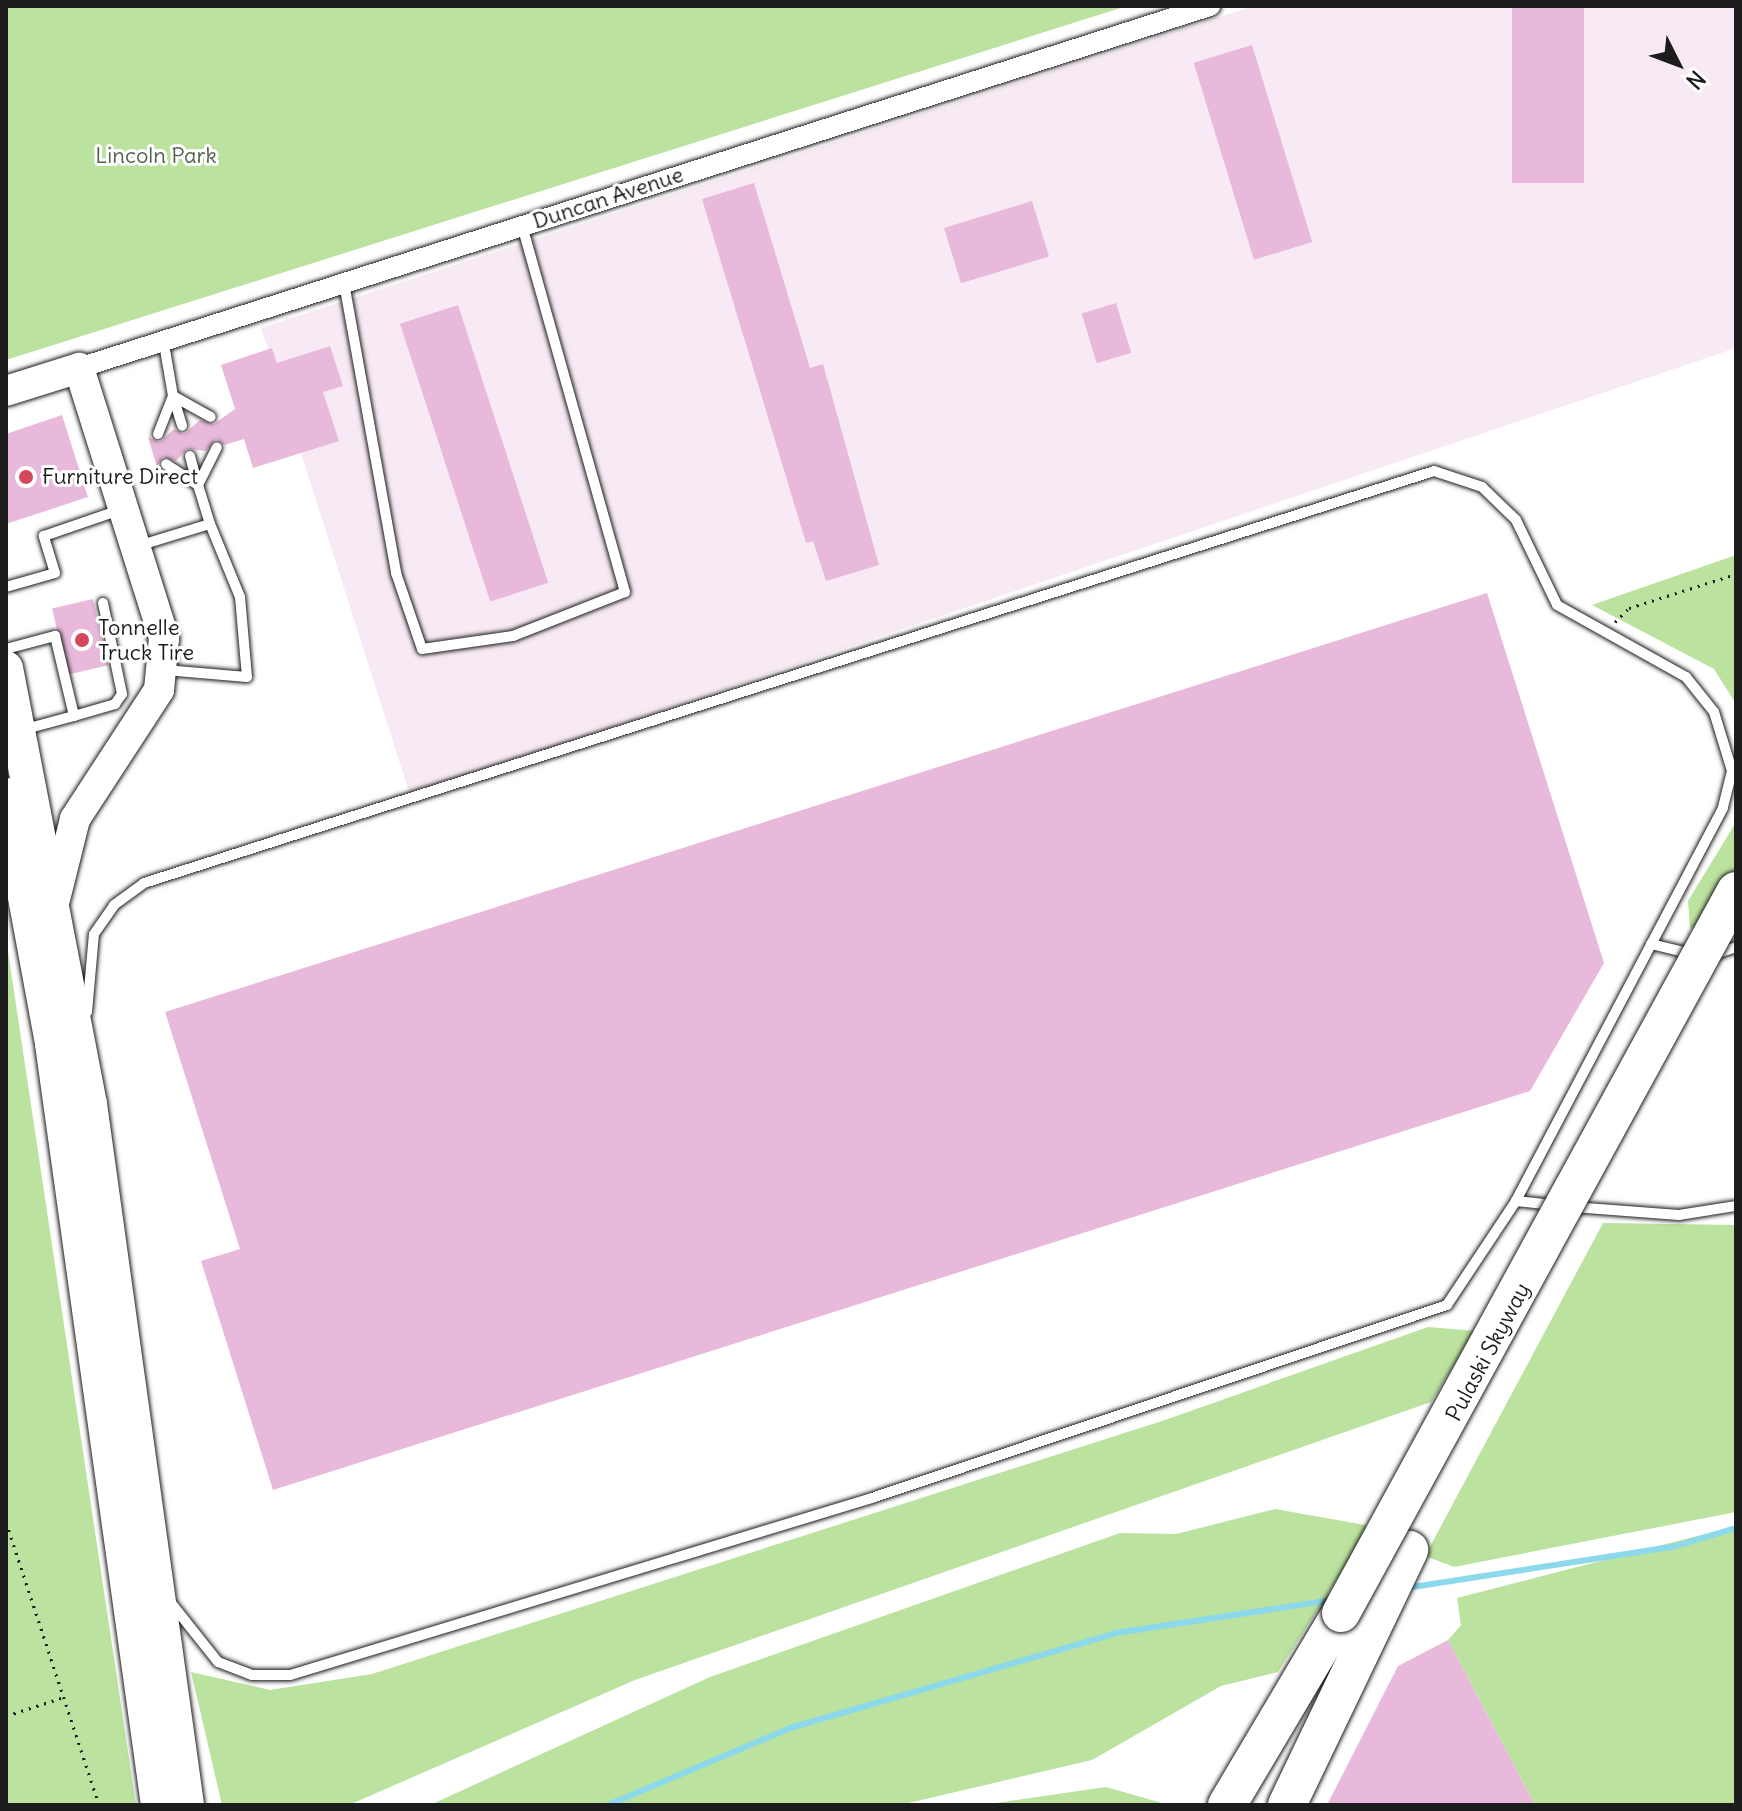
<!DOCTYPE html>
<html>
<head>
<meta charset="utf-8">
<style>
	body { margin:0 }
	#map { position:relative; width:1742px; height:1811px; overflow:hidden; background:#fff; font-family:Delius,sans-serif }
	div>[style] { position:absolute }
	[style*='--x'] { left:calc(var(--x)*1px); top:calc(var(--y)*1px); width:calc(var(--w)*1px); rotate:calc(var(--a)*1deg) }
	.built>* { inset:0; background:#f8eaf4 }
	.green>* { inset:0; background:#bbe29e }
	.stream>* { height:6px; margin:-3px; padding:0 3px; transform-origin:3px; border-radius:3px; background:#8cd9eb }
	.building>* { inset:0; background:#e8b9da; transform-origin:0 0 }
	.path>* { height:3px; margin-top:-1.5px; transform-origin:0; background:repeating-linear-gradient(90deg,#1c1c1c 0 2px,transparent 0 8px) }
	.roads { filter:drop-shadow(0 0 2px #1c1c1c) drop-shadow(0 0 2px #1c1c1c) }
	.service>* { height:10px; margin:-5px; padding:0 5px; transform-origin:5px; border-radius:5px; background:#fff }
	.minor>* { height:20px; margin:-10px; padding:0 10px; transform-origin:10px; border-radius:10px; background:#fff }
	.secondary>* { height:30px; margin:-15px; padding:0 15px; transform-origin:15px; border-radius:15px; background:#fff }
	.trunk>* { height:34px; margin:-17px; padding:0 17px; transform-origin:17px; border-radius:17px; background:#fff }
	.motorway>* { height:38px; margin:-19px; padding:0 19px; transform-origin:19px; border-radius:19px; background:#fff }
	.bridges { filter:drop-shadow(0 0 2px #1c1c1c) drop-shadow(0 0 2px #1c1c1c) }
	.motorway-bridge>* { height:38px; margin:-19px; padding:0 19px; transform-origin:19px; border-radius:19px; background:#fff }
	.dots>* { width:22px; height:22px; translate:-50% -50%; box-sizing:border-box; border:4px solid #fff; border-radius:50% }
	span { translate:-50% -50%; white-space:nowrap; text-align:center; line-height:1.15; -webkit-text-stroke:6px #fff; paint-order:stroke }
	.park-label { font-size:22px; color:#54614a }
	.street-label { font-size:22px; color:#1c1c1c }
	.poi-label { font-size:22px; color:#1c1c1c }
	.left { translate:0 -50%; text-align:left }
	.frame { position:absolute; inset:0; border:8px solid #1c1c1c; pointer-events:none }
	.north { position:absolute; left:1638px; top:24px; width:80px; height:80px; -webkit-text-stroke:6px #fff; paint-order:stroke; rotate:132deg; font-size:22px; font-weight:700; line-height:32px; text-align:center; color:#1c1c1c }
	.north::after { content:''; display:block; margin:auto; width:28px; height:36px; background:#1c1c1c; clip-path:polygon(50% 0,100% 100%,50% 72%,0 100%) }
</style>
</head>
<body>
<div id="map">
	<div class="built">
		<i style="clip-path:polygon(1253px 6px,1736px 6px,1736px 348px,410px 795px,261px 328px)"></i>
	</div>
	<div class="green">
		<i style="clip-path:polygon(6px 6px,1127px 6px,6px 360px)"></i>
		<i style="clip-path:polygon(1736px 555px,1736px 704px,1714px 669px,1592px 605px)"></i>
		<i style="clip-path:polygon(1736px 822px,1736px 917px,1690px 928px,1688px 901px)"></i>
		<i style="clip-path:polygon(6px 938px,136px 1805px,6px 1805px)"></i>
		<i style="clip-path:polygon(1603px 1223px,1736px 1225px,1736px 1512px,1454px 1567px,1425px 1556px)"></i>
		<i style="clip-path:polygon(1428px 1327px,1475px 1331px,1431px 1402px,635px 1680px,349px 1805px,222px 1805px,191px 1672px,270px 1690px,372px 1674px,1165px 1420px)"></i>
		<i style="clip-path:polygon(1275px 1509px,1371px 1526px,1278px 1672px,1221px 1686px,1092px 1760px,900px 1805px,430px 1805px,710px 1677px,1120px 1533px,1176px 1534px)"></i>
		<i style="clip-path:polygon(1736px 1526px,1736px 1805px,1535px 1805px,1448px 1640px,1461px 1625px,1457px 1598px)"></i>
		<i style="clip-path:polygon(1106px 1787px,1169px 1805px,992px 1805px,996px 1803px)"></i>
	</div>
	<div class="stream">
		<i style="--x:1406;--y:1588;--w:273;--a:-8.8"></i>
		<i style="--x:1676;--y:1546;--w:63;--a:-16.7"></i>
		<i style="--x:608;--y:1805;--w:198;--a:-22.9"></i>
		<i style="--x:790;--y:1728;--w:340;--a:-16.2"></i>
		<i style="--x:1116;--y:1633;--w:219;--a:-8.7"></i>
	</div>
	<div class="building">
		<i style="left:1512px;top:6px;width:72px;height:177px"></i>
		<i style="left:1252px;top:45px;width:206px;height:61px;rotate:73deg"></i>
		<i style="clip-path:polygon(754px 183px,810px 368px,823px 364px,879px 565px,826px 581px,813px 541px,806px 543px,702px 199px)"></i>
		<i style="left:1032px;top:201px;width:58px;height:92px;rotate:73deg"></i>
		<i style="left:1116px;top:303px;width:52px;height:36px;rotate:73deg"></i>
		<i style="left:458px;top:305px;width:292px;height:61px;rotate:72deg"></i>
		<i style="clip-path:polygon(330px 346px,343px 386px,323px 392px,339px 441px,253px 468px,244px 439px,224px 445px,216px 439px,206px 451px,187px 449px,176px 461px,163px 457px,157px 467px,148px 437px,160px 442px,174px 429px,184px 434px,200px 420px,214px 424px,235px 409px,221px 365px,272px 348px,277px 363px)"></i>
		<i style="clip-path:polygon(62px 415px,88px 497px,6px 524px,6px 434px)"></i>
		<i style="clip-path:polygon(1487px 593px,1604px 963px,1530px 1091px,273px 1490px,201px 1261px,240px 1249px,165px 1012px)"></i>
		<i style="left:93px;top:599px;width:68px;height:42px;rotate:77deg"></i>
		<i style="clip-path:polygon(1448px 1640px,1535px 1805px,1327px 1805px,1398px 1666px)"></i>
	</div>
	<div class="path">
		<i style="--x:1615;--y:622;--w:20;--a:-45"></i>
		<i style="--x:1629;--y:608;--w:112;--a:-17.6"></i>
		<i style="--x:6;--y:1522;--w:298;--a:71.8"></i>
		<i style="--x:6;--y:1716;--w:61;--a:-18.1"></i>
	</div>
	<div class="roads">
		<div class="service">
			<i style="--x:344;--y:283;--w:295;--a:79.8"></i>
			<i style="--x:396;--y:573;--w:80;--a:71.1"></i>
			<i style="--x:422;--y:649;--w:92;--a:-8.1"></i>
			<i style="--x:513;--y:636;--w:120;--a:-21.4"></i>
			<i style="--x:625;--y:592;--w:381;--a:-105.7"></i>
			<i style="--x:173;--y:396;--w:43;--a:28.9"></i>
			<i style="--x:173;--y:396;--w:31;--a:73"></i>
			<i style="--x:158;--y:434;--w:41;--a:-68.5"></i>
			<i style="--x:173;--y:396;--w:53;--a:-99.8"></i>
			<i style="--x:190;--y:456;--w:30;--a:75"></i>
			<i style="--x:198;--y:485;--w:42;--a:-63.4"></i>
			<i style="--x:138;--y:546;--w:75;--a:-17"></i>
			<i style="--x:210;--y:524;--w:41;--a:-107.1"></i>
			<i style="--x:198;--y:485;--w:38;--a:-147"></i>
			<i style="--x:6;--y:587;--w:51;--a:-15.9"></i>
			<i style="--x:55;--y:573;--w:39;--a:-107"></i>
			<i style="--x:44;--y:536;--w:80;--a:-18.9"></i>
			<i style="--x:6;--y:649;--w:51;--a:-14.9"></i>
			<i style="--x:55;--y:636;--w:82;--a:76.6"></i>
			<i style="--x:74;--y:716;--w:43;--a:-16.3"></i>
			<i style="--x:115;--y:704;--w:12;--a:-55"></i>
			<i style="--x:122;--y:694;--w:93;--a:-101.8"></i>
			<i style="--x:165;--y:670;--w:82;--a:4.9"></i>
			<i style="--x:247;--y:677;--w:80;--a:-95"></i>
			<i style="--x:240;--y:597;--w:79;--a:-112.3"></i>
			<i style="--x:22;--y:730;--w:54;--a:-15.1"></i>
			<i style="--x:1651;--y:944;--w:42;--a:13.7"></i>
			<i style="--x:1712;--y:955;--w:25;--a:-18"></i>
			<i style="--x:87;--y:1012;--w:78;--a:-84.9"></i>
			<i style="--x:94;--y:934;--w:35;--a:-55"></i>
			<i style="--x:114;--y:905;--w:37;--a:-36"></i>
			<i style="--x:144;--y:883;--w:1354;--a:-17.71"></i>
			<i style="--x:1434;--y:471;--w:51;--a:18.4"></i>
			<i style="--x:1482;--y:487;--w:47;--a:44.1"></i>
			<i style="--x:1516;--y:520;--w:94;--a:64.2"></i>
			<i style="--x:1557;--y:605;--w:148;--a:29.2"></i>
			<i style="--x:1686;--y:677;--w:45;--a:51.3"></i>
			<i style="--x:1714;--y:712;--w:62;--a:73"></i>
			<i style="--x:1732;--y:771;--w:38;--a:104"></i>
			<i style="--x:1723;--y:808;--w:444;--a:117.8"></i>
			<i style="--x:1516;--y:1201;--w:125;--a:123.6"></i>
			<i style="--x:1447;--y:1305;--w:607;--a:161.45"></i>
			<i style="--x:872;--y:1498;--w:608;--a:163.08"></i>
			<i style="--x:290;--y:1675;--w:38;--a:180"></i>
			<i style="--x:252;--y:1675;--w:36;--a:-159"></i>
			<i style="--x:218;--y:1662;--w:75;--a:-128.5"></i>
			<i style="--x:1516;--y:1201;--w:38;--a:6"></i>
			<i style="--x:1573;--y:1207;--w:106;--a:4.3"></i>
			<i style="--x:1679;--y:1215;--w:58;--a:-9"></i>
		</div>
		<div class="minor">
			<i style="--x:79;--y:368;--w:1188;--a:-17.75"></i>
		</div>
		<div class="secondary">
			<i style="--x:6;--y:391;--w:77;--a:-17.5"></i>
			<i style="--x:79;--y:368;--w:283;--a:72.5"></i>
			<i style="--x:164;--y:638;--w:52;--a:95.5"></i>
			<i style="--x:159;--y:690;--w:154;--a:123.1"></i>
			<i style="--x:75;--y:819;--w:82;--a:104"></i>
		</div>
		<div class="trunk">
			<i style="--x:6;--y:668;--w:444;--a:79.1"></i>
			<i style="--x:90;--y:1104;--w:708;--a:82.12"></i>
			<i style="--x:6;--y:795;--w:253;--a:79.5"></i>
			<i style="--x:52;--y:1044;--w:768;--a:82.07"></i>
		</div>
		<div class="motorway">
			<i style="--x:1227;--y:1805;--w:223;--a:-59.3"></i>
			<i style="--x:1287;--y:1805;--w:283;--a:-64.4"></i>
		</div>
	</div>
	<div class="bridges">
		<div class="motorway-bridge">
			<i style="--x:1341;--y:1613;--w:823;--a:-61.32"></i>
		</div>
	</div>
	<div class="dots">
		<i style="left:26px;top:477px;background:#d1495b"></i>
		<i style="left:82px;top:640px;background:#d1495b"></i>
	</div>
	<div class="park-label">
		<span style="left:156px;top:156px">Lincoln Park</span>
	</div>
	<div class="street-label">
		<span style="left:608px;top:198px;rotate:-18deg">Duncan Avenue</span>
		<span style="left:1488px;top:1352px;rotate:-62deg">Pulaski Skyway</span>
	</div>
	<div class="poi-label">
		<span class="left" style="left:42px;top:477px">Furniture Direct</span>
		<span class="left" style="left:98px;top:640px">Tonnelle<br>Truck Tire</span>
	</div>
	<div class="frame"></div>
	<div class="north">N</div>
</div>
</body>
</html>
